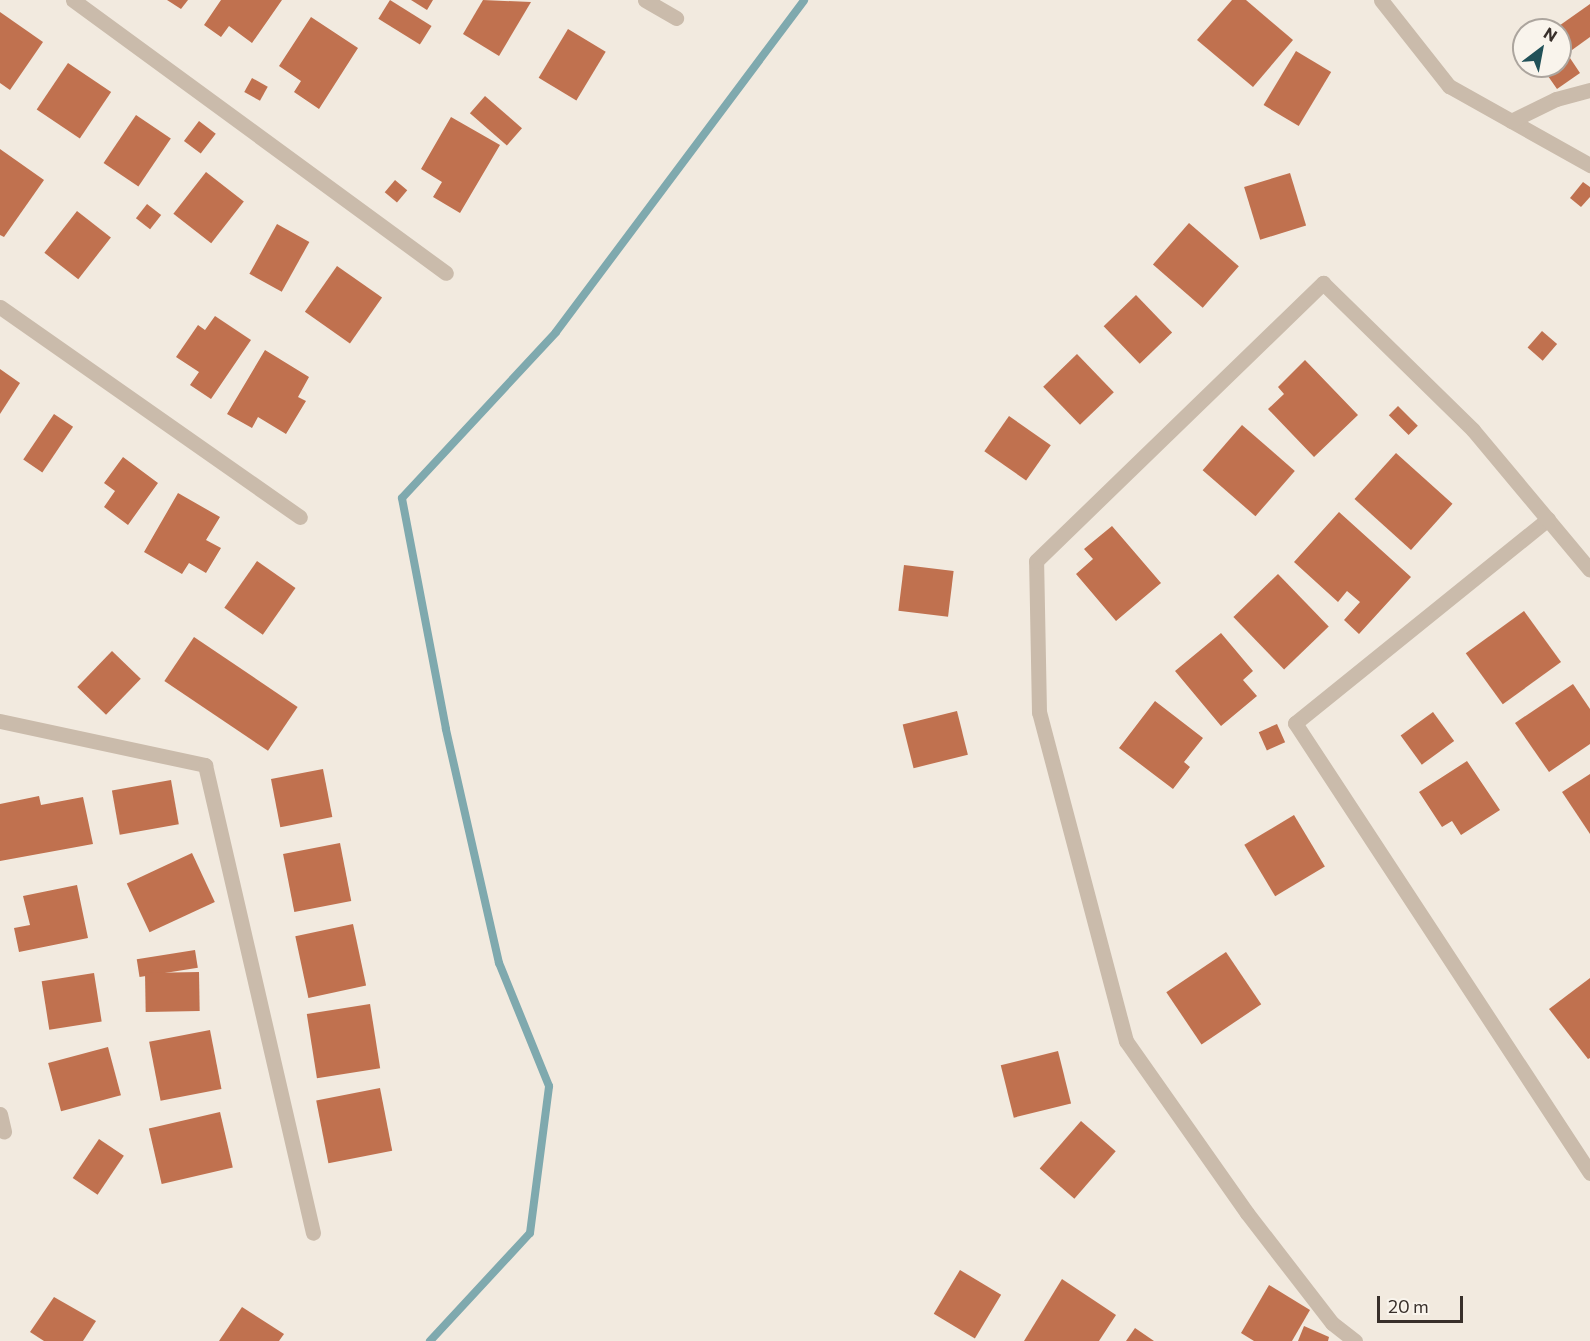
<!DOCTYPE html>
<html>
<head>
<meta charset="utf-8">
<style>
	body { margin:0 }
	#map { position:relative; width:1590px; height:1341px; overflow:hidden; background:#f2eadf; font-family:Commissioner,sans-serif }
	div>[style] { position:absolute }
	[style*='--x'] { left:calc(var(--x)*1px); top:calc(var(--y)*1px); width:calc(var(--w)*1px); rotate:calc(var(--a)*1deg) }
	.stream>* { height:8px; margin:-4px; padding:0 4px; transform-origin:4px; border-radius:4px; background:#7fa9ae }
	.building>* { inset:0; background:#c0714f; transform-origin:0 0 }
	.street>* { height:15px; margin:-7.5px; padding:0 7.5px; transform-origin:7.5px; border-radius:7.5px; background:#cabbab }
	span { translate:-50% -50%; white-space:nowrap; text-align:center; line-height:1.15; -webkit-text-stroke:5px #f9f4ec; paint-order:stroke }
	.north { position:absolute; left:1512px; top:18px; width:60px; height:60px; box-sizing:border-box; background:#f9f4ec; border:2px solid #aca59e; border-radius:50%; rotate:32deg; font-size:16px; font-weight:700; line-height:24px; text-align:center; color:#382f2a }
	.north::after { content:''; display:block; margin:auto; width:21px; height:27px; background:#215158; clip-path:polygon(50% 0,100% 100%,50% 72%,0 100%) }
	.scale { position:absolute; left:1377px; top:1296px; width:86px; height:27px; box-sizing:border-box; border:3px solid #382f2a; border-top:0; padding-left:8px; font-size:18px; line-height:21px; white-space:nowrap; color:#382f2a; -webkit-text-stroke:4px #f9f4ec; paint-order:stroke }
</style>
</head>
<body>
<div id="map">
	<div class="stream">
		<i style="--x:430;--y:1341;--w:147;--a:-47.2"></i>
		<i style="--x:530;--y:1233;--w:148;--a:-82.6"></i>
		<i style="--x:549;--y:1086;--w:133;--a:-112.1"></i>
		<i style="--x:499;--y:963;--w:240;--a:-102.8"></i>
		<i style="--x:446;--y:729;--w:235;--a:-100.8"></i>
		<i style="--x:402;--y:498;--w:226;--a:-47.1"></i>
		<i style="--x:556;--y:332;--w:414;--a:-53.2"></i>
	</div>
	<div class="building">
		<i style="clip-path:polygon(167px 0,188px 0,181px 9px)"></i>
		<i style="clip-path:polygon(221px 0,282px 0,252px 43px,229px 26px,221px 37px,204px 25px)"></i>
		<i style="left:390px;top:0;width:49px;height:22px;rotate:32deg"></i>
		<i style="clip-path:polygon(411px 0,433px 0,427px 10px)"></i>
		<i style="clip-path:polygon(483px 0,531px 2px,499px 56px,463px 34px)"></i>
		<i style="clip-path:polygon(1232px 0,1246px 0,1293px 40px,1253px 87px,1197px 40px)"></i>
		<i style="clip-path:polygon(1590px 4px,1590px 37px,1572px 50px,1556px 28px)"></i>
		<i style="clip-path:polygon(0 12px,43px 42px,10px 90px,0 83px)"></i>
		<i style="clip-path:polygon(311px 17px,358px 48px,319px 109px,294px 92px,301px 81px,279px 66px)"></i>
		<i style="left:568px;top:29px;width:44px;height:57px;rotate:31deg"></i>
		<i style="clip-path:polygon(1560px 43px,1580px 73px,1557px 89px,1541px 66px,1560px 66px)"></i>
		<i style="left:1296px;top:51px;width:41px;height:63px;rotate:31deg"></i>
		<i style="left:68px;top:63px;width:52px;height:56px;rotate:34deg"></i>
		<i style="left:252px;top:78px;width:18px;height:16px;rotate:29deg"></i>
		<i style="left:485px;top:96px;width:49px;height:23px;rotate:41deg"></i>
		<i style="left:136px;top:115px;width:42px;height:58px;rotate:34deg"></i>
		<i style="clip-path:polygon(451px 117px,500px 145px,460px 213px,433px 197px,442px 182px,421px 169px)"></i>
		<i style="left:199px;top:121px;width:21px;height:25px;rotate:37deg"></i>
		<i style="clip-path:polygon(0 149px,44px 180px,4px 237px,0 235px)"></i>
		<i style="left:206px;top:172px;width:48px;height:53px;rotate:38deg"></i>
		<i style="left:1290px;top:173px;width:55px;height:48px;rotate:73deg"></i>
		<i style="left:395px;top:180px;width:16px;height:16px;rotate:40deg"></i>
		<i style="clip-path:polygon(1583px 182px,1590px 187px,1590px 197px,1581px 207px,1570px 198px)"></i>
		<i style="left:147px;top:204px;width:18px;height:18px;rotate:38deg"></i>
		<i style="left:77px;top:211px;width:43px;height:53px;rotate:38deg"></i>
		<i style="left:1189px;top:223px;width:66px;height:55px;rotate:41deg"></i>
		<i style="left:277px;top:224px;width:37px;height:57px;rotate:29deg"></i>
		<i style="left:337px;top:266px;width:55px;height:56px;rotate:35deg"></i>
		<i style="left:1136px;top:295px;width:52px;height:45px;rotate:46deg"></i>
		<i style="clip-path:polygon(215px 316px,251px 340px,211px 399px,190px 385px,199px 372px,176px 357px,198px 325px,205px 330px)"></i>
		<i style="left:1542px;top:331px;width:20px;height:22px;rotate:41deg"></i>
		<i style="clip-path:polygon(265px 350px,309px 377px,298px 397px,306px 401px,286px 434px,258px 417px,252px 428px,227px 414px)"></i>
		<i style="left:1077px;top:354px;width:53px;height:47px;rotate:46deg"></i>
		<i style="clip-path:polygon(1305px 360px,1358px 415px,1314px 457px,1268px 409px,1284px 394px,1278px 387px)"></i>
		<i style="clip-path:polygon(0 369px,20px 383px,0 414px)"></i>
		<i style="left:1398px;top:406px;width:28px;height:13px;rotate:45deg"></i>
		<i style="left:54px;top:414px;width:23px;height:55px;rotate:34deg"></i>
		<i style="left:1009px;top:416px;width:51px;height:43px;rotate:35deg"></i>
		<i style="left:1242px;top:425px;width:70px;height:60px;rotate:41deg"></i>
		<i style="left:1396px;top:453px;width:76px;height:62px;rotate:42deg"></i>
		<i style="clip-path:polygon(123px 457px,158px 483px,128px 525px,104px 507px,115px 491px,104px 483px)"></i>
		<i style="clip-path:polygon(178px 493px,220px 517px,206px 540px,221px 548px,206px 573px,189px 563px,182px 574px,144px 552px)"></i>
		<i style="clip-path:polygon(1339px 512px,1411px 577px,1359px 634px,1344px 620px,1360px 602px,1347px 591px,1338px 602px,1294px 562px)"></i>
		<i style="clip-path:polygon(1112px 526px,1161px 583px,1116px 621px,1076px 574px,1093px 559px,1084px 549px)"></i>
		<i style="left:257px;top:561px;width:47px;height:57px;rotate:35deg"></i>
		<i style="left:904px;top:565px;width:50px;height:46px;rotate:7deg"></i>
		<i style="left:1278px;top:574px;width:73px;height:62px;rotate:46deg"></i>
		<i style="left:1524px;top:611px;width:63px;height:72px;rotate:54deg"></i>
		<i style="clip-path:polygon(1221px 633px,1253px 671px,1243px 680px,1257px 696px,1221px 726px,1175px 671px)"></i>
		<i style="left:194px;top:637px;width:125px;height:53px;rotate:34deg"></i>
		<i style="left:112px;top:651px;width:40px;height:50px;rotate:44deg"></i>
		<i style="clip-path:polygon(1573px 684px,1590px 709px,1590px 744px,1549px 772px,1515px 723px)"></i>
		<i style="clip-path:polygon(1155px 701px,1203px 738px,1184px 762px,1190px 767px,1173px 789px,1119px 748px)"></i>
		<i style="left:957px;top:711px;width:45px;height:56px;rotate:76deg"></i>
		<i style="left:1433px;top:712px;width:36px;height:40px;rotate:54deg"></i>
		<i style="left:1277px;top:724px;width:20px;height:20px;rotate:66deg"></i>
		<i style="clip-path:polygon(1467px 761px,1500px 810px,1461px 835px,1452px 821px,1442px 827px,1419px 792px)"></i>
		<i style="left:323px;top:769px;width:49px;height:53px;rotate:79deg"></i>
		<i style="clip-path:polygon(1590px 774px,1590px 834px,1562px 792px)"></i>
		<i style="left:171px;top:780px;width:45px;height:60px;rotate:80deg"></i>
		<i style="clip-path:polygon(39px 796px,41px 805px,83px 797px,93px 844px,0 861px,0 804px)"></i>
		<i style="left:1294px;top:815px;width:60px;height:58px;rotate:59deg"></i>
		<i style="left:340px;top:843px;width:59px;height:58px;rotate:79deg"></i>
		<i style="left:192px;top:853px;width:54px;height:72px;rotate:65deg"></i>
		<i style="clip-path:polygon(77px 885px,88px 938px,19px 952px,14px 928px,30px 925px,23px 896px)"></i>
		<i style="left:353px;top:924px;width:63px;height:59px;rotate:78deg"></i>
		<i style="left:195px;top:950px;width:18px;height:59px;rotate:81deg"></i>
		<i style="left:1226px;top:952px;width:63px;height:72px;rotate:56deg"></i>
		<i style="left:199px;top:972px;width:39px;height:54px;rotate:89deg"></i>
		<i style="left:94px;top:973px;width:49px;height:53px;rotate:81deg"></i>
		<i style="clip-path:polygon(1590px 978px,1590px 1058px,1588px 1059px,1549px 1009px)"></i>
		<i style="left:370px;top:1004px;width:65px;height:64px;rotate:81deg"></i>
		<i style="left:210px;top:1030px;width:60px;height:62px;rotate:79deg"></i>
		<i style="left:108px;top:1047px;width:50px;height:62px;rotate:75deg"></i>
		<i style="left:1058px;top:1051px;width:54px;height:59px;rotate:76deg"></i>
		<i style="left:380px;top:1088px;width:64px;height:65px;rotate:79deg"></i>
		<i style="left:220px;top:1112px;width:57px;height:73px;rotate:77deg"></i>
		<i style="left:1081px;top:1121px;width:46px;height:63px;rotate:41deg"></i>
		<i style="left:99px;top:1139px;width:30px;height:47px;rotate:34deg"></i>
		<i style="left:960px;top:1270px;width:48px;height:51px;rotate:31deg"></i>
		<i style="clip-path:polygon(1062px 1279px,1116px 1315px,1099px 1341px,1024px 1341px)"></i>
		<i style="clip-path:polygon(1269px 1285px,1310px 1310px,1292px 1341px,1254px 1341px,1241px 1333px)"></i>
		<i style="clip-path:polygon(54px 1297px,96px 1321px,83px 1341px,44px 1341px,30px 1332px)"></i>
		<i style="clip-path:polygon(242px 1307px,284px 1334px,279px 1341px,219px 1341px)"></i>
		<i style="clip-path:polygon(1304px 1326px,1329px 1337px,1328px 1341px,1298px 1341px)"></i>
		<i style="clip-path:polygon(1135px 1328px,1154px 1341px,1126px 1341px)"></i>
	</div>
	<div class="street">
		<i style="--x:73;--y:0;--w:462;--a:36.2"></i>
		<i style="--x:645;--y:0;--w:36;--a:30"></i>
		<i style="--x:1381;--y:0;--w:110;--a:51.7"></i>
		<i style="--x:1449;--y:86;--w:162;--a:29.3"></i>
		<i style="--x:1511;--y:121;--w:50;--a:-26.1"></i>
		<i style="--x:1556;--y:99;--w:35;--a:-15"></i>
		<i style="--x:0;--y:307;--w:366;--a:35"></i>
		<i style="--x:1548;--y:519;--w:325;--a:141.1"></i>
		<i style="--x:1295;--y:723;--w:538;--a:56.75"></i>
		<i style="--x:0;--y:721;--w:210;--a:12.1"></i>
		<i style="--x:205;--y:765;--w:480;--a:77"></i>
		<i style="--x:0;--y:1114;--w:18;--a:77"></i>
		<i style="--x:1355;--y:1341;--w:29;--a:-142"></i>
		<i style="--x:1332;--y:1323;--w:139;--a:-127.7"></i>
		<i style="--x:1247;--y:1213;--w:210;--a:-125.1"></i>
		<i style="--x:1126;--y:1041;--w:340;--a:-104.8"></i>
		<i style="--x:1039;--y:712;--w:151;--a:-91.1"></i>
		<i style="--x:1036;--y:561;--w:400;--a:-44.1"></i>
		<i style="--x:1323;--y:283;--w:210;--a:44.4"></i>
		<i style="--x:1473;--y:430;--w:182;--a:50.1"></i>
	</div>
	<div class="north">N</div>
	<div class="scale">20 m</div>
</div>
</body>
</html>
